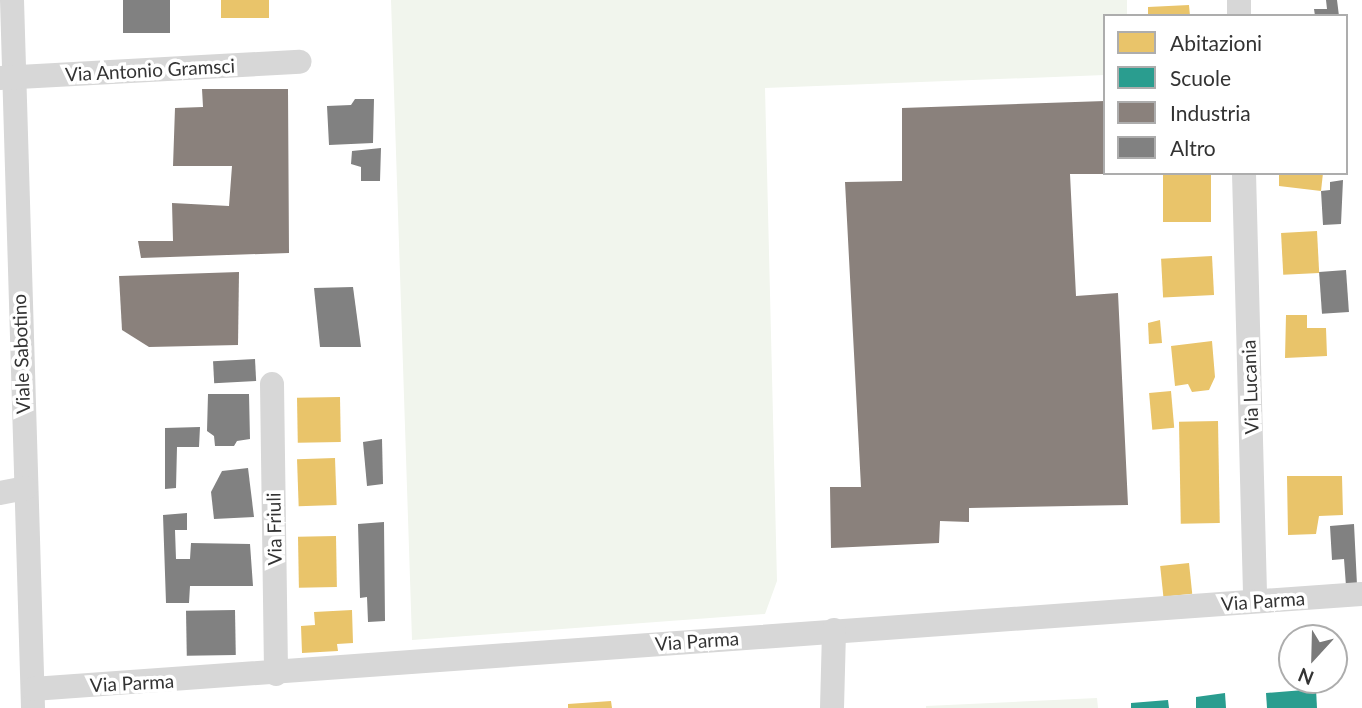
<!DOCTYPE html>
<html>
<head>
<meta charset="utf-8">
<style>
	body { margin:0 }
	#map { position:relative; width:1362px; height:708px; overflow:hidden; background:#fff; font-family:Lato,sans-serif }
	div>[style] { position:absolute }
	[style*='--x'] { left:calc(var(--x)*1px); top:calc(var(--y)*1px); width:calc(var(--w)*1px); rotate:calc(var(--a)*1deg) }
	.green>* { inset:0; background:#f1f5ed }
	.homes>* { inset:0; background:#e9c46a; transform-origin:0 0 }
	.schools>* { inset:0; background:#2a9d8f }
	.industry>* { inset:0; background:#8a817c }
	.building>* { inset:0; background:#818181; transform-origin:0 0 }
	.street>* { height:24px; margin:-12px; padding:0 12px; transform-origin:12px; border-radius:12px; background:#d7d7d7 }
	span { translate:-50% -50%; white-space:nowrap; text-align:center; line-height:1.15; -webkit-text-stroke:7px #fff; paint-order:stroke }
	.street-label { font-size:19px; color:#333 }
	.legend { position:absolute; left:1103px; top:14px; width:245px; height:161px; box-sizing:border-box; background:#fff; border:2px solid #adadad; margin:0; padding:9px 12px; list-style:none; font-size:21px; color:#333 }
	.legend li { display:flex; align-items:center; gap:14px; height:35px }
	.legend b { width:35px; border:2px solid #adadad }
	.north { position:absolute; left:1278px; top:624px; width:70px; height:70px; box-sizing:border-box; background:#fff; border:2px solid #adadad; border-radius:50%; rotate:202deg; font-size:19px; font-weight:700; line-height:28px; text-align:center; color:#333 }
	.north::after { content:''; display:block; margin:auto; width:24px; height:32px; background:#7a7a7a; clip-path:polygon(50% 0,100% 100%,50% 72%,0 100%) }
</style>
</head>
<body>
<div id="map">
	<div class="green">
		<i style="clip-path:polygon(391px 0,1127px 0,1127px 16px,1105px 16px,1105px 75px,765px 88px,777px 581px,765px 614px,412px 640px)"></i>
		<i style="clip-path:polygon(1097px 698px,1098px 708px,926px 708px,926px 706px)"></i>
	</div>
	<div class="homes">
		<i style="left:221px;top:0;width:48px;height:18px"></i>
		<i style="clip-path:polygon(1189px 5px,1190px 16px,1148px 16px,1148px 7px)"></i>
		<i style="left:1163px;top:173px;width:48px;height:49px"></i>
		<i style="clip-path:polygon(1279px 173px,1323px 173px,1321px 191px,1279px 186px)"></i>
		<i style="left:1317px;top:231px;width:42px;height:36px;rotate:87deg"></i>
		<i style="left:1212px;top:256px;width:39px;height:51px;rotate:87deg"></i>
		<i style="clip-path:polygon(1286px 315px,1307px 315px,1307px 328px,1326px 328px,1327px 356px,1285px 358px)"></i>
		<i style="clip-path:polygon(1160px 320px,1162px 343px,1149px 344px,1148px 323px)"></i>
		<i style="clip-path:polygon(1212px 341px,1215px 377px,1209px 390px,1192px 392px,1188px 384px,1175px 386px,1171px 346px)"></i>
		<i style="left:1171px;top:391px;width:37px;height:22px;rotate:85deg"></i>
		<i style="left:340px;top:397px;width:45px;height:43px;rotate:89deg"></i>
		<i style="left:1218px;top:421px;width:102px;height:39px;rotate:89deg"></i>
		<i style="left:335px;top:458px;width:47px;height:38px;rotate:88deg"></i>
		<i style="clip-path:polygon(1287px 476px,1342px 476px,1343px 515px,1319px 516px,1316px 534px,1288px 535px)"></i>
		<i style="left:336px;top:536px;width:51px;height:38px;rotate:89deg"></i>
		<i style="left:1189px;top:563px;width:31px;height:29px;rotate:84deg"></i>
		<i style="clip-path:polygon(352px 610px,353px 643px,337px 644px,338px 651px,302px 653px,301px 626px,315px 625px,314px 612px)"></i>
		<i style="clip-path:polygon(611px 701px,612px 708px,568px 708px,568px 704px)"></i>
	</div>
	<div class="schools">
		<i style="clip-path:polygon(1316px 689px,1317px 708px,1267px 708px,1266px 693px)"></i>
		<i style="clip-path:polygon(1225px 693px,1226px 708px,1196px 708px,1196px 697px)"></i>
		<i style="clip-path:polygon(1168px 700px,1169px 708px,1131px 708px,1131px 703px)"></i>
	</div>
	<div class="industry">
		<i style="clip-path:polygon(202px 89px,288px 89px,289px 253px,141px 258px,138px 241px,173px 241px,172px 203px,229px 206px,232px 166px,173px 166px,175px 108px,203px 107px)"></i>
		<i style="clip-path:polygon(1105px 101px,1105px 174px,1070px 174px,1076px 296px,1118px 293px,1128px 505px,969px 508px,969px 522px,940px 521px,939px 543px,831px 548px,830px 487px,861px 487px,845px 182px,902px 181px,902px 108px)"></i>
		<i style="clip-path:polygon(239px 272px,238px 345px,149px 347px,122px 330px,119px 276px)"></i>
	</div>
	<div class="building">
		<i style="left:123px;top:0;width:47px;height:33px"></i>
		<i style="clip-path:polygon(1326px 0,1337px 0,1339px 16px,1315px 16px,1314px 9px,1327px 9px)"></i>
		<i style="clip-path:polygon(355px 99px,374px 99px,373px 143px,329px 145px,327px 106px,351px 105px)"></i>
		<i style="clip-path:polygon(381px 148px,380px 181px,361px 181px,361px 167px,351px 164px,352px 151px)"></i>
		<i style="clip-path:polygon(1343px 180px,1341px 224px,1323px 225px,1321px 191px,1330px 190px,1330px 182px)"></i>
		<i style="left:1346px;top:270px;width:42px;height:27px;rotate:86deg"></i>
		<i style="clip-path:polygon(353px 287px,361px 347px,320px 347px,314px 288px)"></i>
		<i style="left:255px;top:359px;width:22px;height:42px;rotate:87deg"></i>
		<i style="clip-path:polygon(208px 394px,249px 394px,250px 439px,237px 441px,234px 446px,215px 446px,214px 436px,207px 431px)"></i>
		<i style="clip-path:polygon(200px 427px,199px 447px,177px 447px,176px 488px,165px 489px,165px 428px)"></i>
		<i style="clip-path:polygon(382px 439px,383px 484px,367px 486px,363px 442px)"></i>
		<i style="clip-path:polygon(248px 468px,254px 517px,214px 519px,211px 492px,222px 471px)"></i>
		<i style="clip-path:polygon(187px 513px,187px 530px,175px 530px,176px 559px,190px 559px,191px 543px,250px 544px,253px 586px,190px 586px,189px 603px,166px 603px,163px 515px)"></i>
		<i style="clip-path:polygon(384px 522px,385px 621px,368px 622px,367px 597px,360px 598px,358px 524px)"></i>
		<i style="clip-path:polygon(1354px 524px,1357px 585px,1346px 586px,1344px 559px,1332px 560px,1330px 526px)"></i>
		<i style="left:235px;top:610px;width:45px;height:49px;rotate:89deg"></i>
	</div>
	<div class="street">
		<i style="--x:12;--y:0;--w:708;--a:88.3"></i>
		<i style="--x:1239;--y:0;--w:16;--a:90"></i>
		<i style="--x:0;--y:78;--w:300;--a:-3.1"></i>
		<i style="--x:1244;--y:173;--w:428;--a:88.5"></i>
		<i style="--x:272;--y:384;--w:290;--a:89.2"></i>
		<i style="--x:0;--y:493;--w:26;--a:-11"></i>
		<i style="--x:33;--y:689;--w:1332;--a:-4.09"></i>
		<i style="--x:832;--y:708;--w:78;--a:-88.5"></i>
	</div>
	<div class="street-label">
		<span style="left:150px;top:70px;rotate:-3deg">Via Antonio Gramsci</span>
		<span style="left:21px;top:354px;rotate:-92deg">Viale Sabotino</span>
		<span style="left:1250px;top:387px;rotate:-92deg">Via Lucania</span>
		<span style="left:274px;top:529px;rotate:-91deg">Via Friuli</span>
		<span style="left:1263px;top:601px;rotate:-4deg">Via Parma</span>
		<span style="left:697px;top:641px;rotate:-4deg">Via Parma</span>
		<span style="left:132px;top:683px;rotate:-3deg">Via Parma</span>
	</div>
	<ul class="legend">
	<li><b style="height:19px;background:#e9c46a"></b>Abitazioni</li>
	<li><b style="height:19px;background:#2a9d8f"></b>Scuole</li>
	<li><b style="height:19px;background:#8a817c"></b>Industria</li>
	<li><b style="height:19px;background:#818181"></b>Altro</li>
	</ul>
	<div class="north">N</div>
</div>
</body>
</html>
